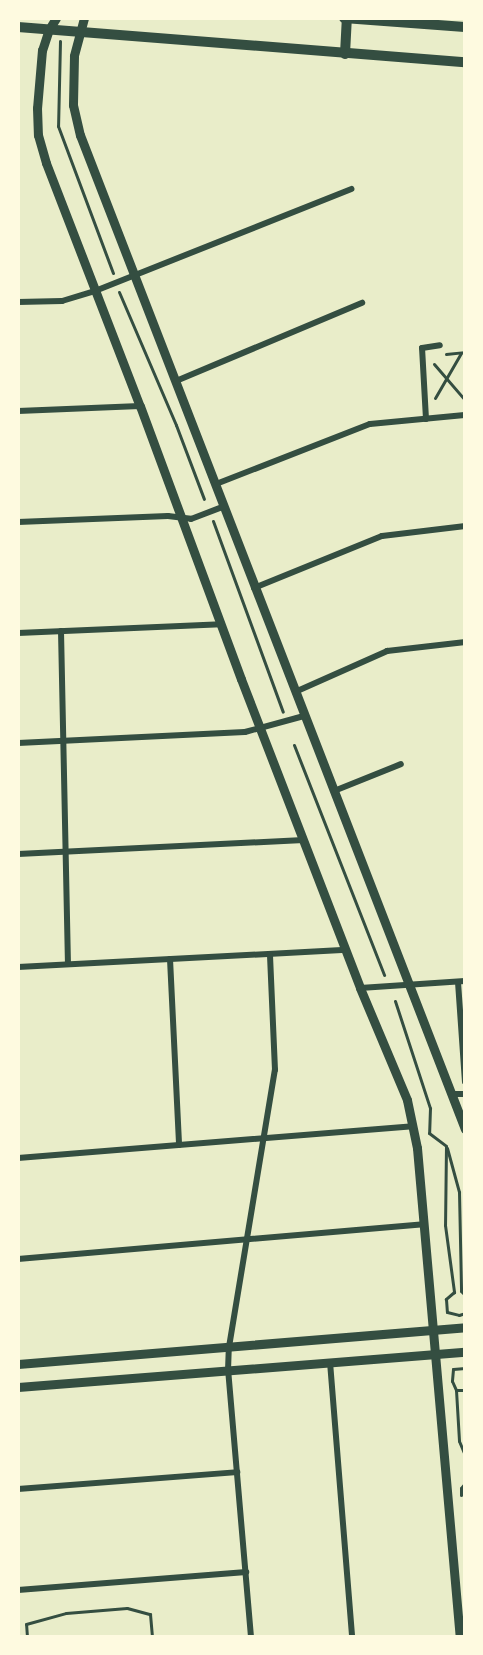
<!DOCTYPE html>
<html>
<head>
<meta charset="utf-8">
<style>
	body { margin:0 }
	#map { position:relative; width:483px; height:1655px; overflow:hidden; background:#e9edc9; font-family:"PT Sans Narrow",sans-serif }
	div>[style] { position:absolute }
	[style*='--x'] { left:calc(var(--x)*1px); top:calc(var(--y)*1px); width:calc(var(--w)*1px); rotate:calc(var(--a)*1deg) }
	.path>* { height:3px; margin:-1.5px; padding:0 1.5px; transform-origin:1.5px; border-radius:1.5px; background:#344e41 }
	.minor>* { height:6px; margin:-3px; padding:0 3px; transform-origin:3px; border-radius:3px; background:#344e41 }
	.tertiary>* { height:9px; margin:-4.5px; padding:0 4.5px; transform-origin:4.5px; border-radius:4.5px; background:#344e41 }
	.secondary>* { height:10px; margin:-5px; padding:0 5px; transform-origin:5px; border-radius:5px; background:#344e41 }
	span { translate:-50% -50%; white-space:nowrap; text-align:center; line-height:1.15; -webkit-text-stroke:5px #fefae0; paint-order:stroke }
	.frame { position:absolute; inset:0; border:20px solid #fefae0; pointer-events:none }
</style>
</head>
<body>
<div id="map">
	<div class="path">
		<i style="--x:60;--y:41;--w:85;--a:91.3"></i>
		<i style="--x:58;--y:126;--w:157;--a:69.5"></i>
		<i style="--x:119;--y:292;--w:145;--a:66.8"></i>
		<i style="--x:176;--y:425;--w:79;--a:69.3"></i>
		<i style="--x:446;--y:354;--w:18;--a:-6"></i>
		<i style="--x:464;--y:352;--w:10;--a:84"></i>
		<i style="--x:434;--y:364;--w:48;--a:49.3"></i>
		<i style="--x:435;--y:398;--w:52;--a:-60"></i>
		<i style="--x:213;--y:521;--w:203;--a:69.9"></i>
		<i style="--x:294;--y:745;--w:247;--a:68.6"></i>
		<i style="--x:395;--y:1001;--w:113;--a:71.9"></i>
		<i style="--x:430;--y:1108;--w:25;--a:92"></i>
		<i style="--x:429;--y:1133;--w:21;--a:37"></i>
		<i style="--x:446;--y:1146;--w:79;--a:90.7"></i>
		<i style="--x:445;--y:1225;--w:68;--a:82.3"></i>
		<i style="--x:454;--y:1292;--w:11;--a:139"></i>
		<i style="--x:446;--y:1299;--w:13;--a:86"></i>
		<i style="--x:447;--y:1312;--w:12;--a:14"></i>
		<i style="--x:459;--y:1315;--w:6;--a:-18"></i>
		<i style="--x:447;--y:1148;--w:46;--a:74.7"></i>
		<i style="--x:459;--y:1192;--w:99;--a:88.8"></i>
		<i style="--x:461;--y:1291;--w:6;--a:45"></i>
		<i style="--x:465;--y:1368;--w:12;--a:175"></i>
		<i style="--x:453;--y:1369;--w:12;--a:95"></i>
		<i style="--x:452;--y:1381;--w:10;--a:66"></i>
		<i style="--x:456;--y:1390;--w:51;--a:86.6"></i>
		<i style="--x:459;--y:1441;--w:15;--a:67"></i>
		<i style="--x:456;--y:1390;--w:9;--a:0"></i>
		<i style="--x:461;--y:1495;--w:7;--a:-90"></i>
		<i style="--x:461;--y:1488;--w:6;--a:-51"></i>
		<i style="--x:27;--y:1637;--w:13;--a:-94"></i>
		<i style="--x:26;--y:1624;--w:41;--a:-15.4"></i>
		<i style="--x:66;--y:1613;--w:61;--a:-4.7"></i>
		<i style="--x:127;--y:1608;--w:24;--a:15"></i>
		<i style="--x:150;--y:1614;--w:23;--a:85"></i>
	</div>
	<div class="minor">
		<i style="--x:18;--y:302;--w:44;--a:-1.3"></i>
		<i style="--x:62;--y:301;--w:34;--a:-17"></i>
		<i style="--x:95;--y:291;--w:276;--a:-21.7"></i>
		<i style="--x:176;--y:381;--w:202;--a:-22.8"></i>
		<i style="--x:18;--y:411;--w:122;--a:-2.3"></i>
		<i style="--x:426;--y:419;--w:71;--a:-93.2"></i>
		<i style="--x:422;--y:348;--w:18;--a:-9"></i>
		<i style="--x:216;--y:484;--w:165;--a:-21.3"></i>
		<i style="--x:370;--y:424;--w:95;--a:-5.4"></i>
		<i style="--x:18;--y:522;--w:150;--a:-2.3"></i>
		<i style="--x:168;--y:516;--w:23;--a:7"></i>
		<i style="--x:191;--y:519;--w:36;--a:-21"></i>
		<i style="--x:254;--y:588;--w:138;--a:-22.1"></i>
		<i style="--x:382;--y:536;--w:84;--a:-6.9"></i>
		<i style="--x:61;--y:631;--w:333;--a:88.8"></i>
		<i style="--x:18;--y:633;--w:203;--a:-2.5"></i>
		<i style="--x:295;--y:692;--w:101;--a:-24"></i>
		<i style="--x:387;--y:651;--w:79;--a:-6.6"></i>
		<i style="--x:18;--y:743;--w:227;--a:-2.8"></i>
		<i style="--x:245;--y:732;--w:61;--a:-15.2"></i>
		<i style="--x:334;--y:791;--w:72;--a:-21.9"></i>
		<i style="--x:18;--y:854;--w:286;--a:-2.8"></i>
		<i style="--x:170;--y:959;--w:186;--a:87.2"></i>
		<i style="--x:18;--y:967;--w:329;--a:-3"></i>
		<i style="--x:458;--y:982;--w:100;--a:86"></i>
		<i style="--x:360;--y:988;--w:105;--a:-3.8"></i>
		<i style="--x:453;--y:1094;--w:12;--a:0"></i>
		<i style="--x:18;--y:1158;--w:396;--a:-4.6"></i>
		<i style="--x:18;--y:1259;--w:407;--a:-4.9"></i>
		<i style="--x:330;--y:1362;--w:276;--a:85.4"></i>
		<i style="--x:18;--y:1489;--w:220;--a:-4.4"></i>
		<i style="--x:18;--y:1590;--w:229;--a:-4.5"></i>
		<i style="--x:251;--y:1637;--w:267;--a:-94.9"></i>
		<i style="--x:228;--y:1371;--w:24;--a:-88"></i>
		<i style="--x:229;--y:1347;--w:281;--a:-80.6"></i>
		<i style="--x:275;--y:1070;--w:116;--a:-92.5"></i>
	</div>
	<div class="tertiary">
		<i style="--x:56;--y:18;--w:13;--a:122"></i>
		<i style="--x:49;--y:29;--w:22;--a:108"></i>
		<i style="--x:42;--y:50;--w:58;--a:94.9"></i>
		<i style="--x:37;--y:108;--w:27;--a:88"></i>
		<i style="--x:38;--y:135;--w:29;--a:74"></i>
		<i style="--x:46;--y:163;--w:261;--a:68.9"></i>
		<i style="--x:140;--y:406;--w:291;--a:69.7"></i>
		<i style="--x:241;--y:679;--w:331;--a:68.9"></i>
		<i style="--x:360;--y:988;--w:121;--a:67.2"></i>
		<i style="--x:407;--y:1100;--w:49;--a:78.2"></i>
		<i style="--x:417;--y:1148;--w:491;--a:85"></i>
		<i style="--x:84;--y:18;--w:39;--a:105"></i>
		<i style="--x:74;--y:56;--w:49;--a:91.2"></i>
		<i style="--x:73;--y:105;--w:31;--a:77"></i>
		<i style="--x:80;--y:135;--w:1066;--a:68.83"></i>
		<i style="--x:18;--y:1364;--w:449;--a:-4.7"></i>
		<i style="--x:18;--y:1387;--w:448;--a:-4.5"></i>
	</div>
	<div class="secondary">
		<i style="--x:344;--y:18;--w:121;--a:4.3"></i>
		<i style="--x:18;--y:27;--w:448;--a:4.5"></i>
		<i style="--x:345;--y:54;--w:36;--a:-87"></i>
	</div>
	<div class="frame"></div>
</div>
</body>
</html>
